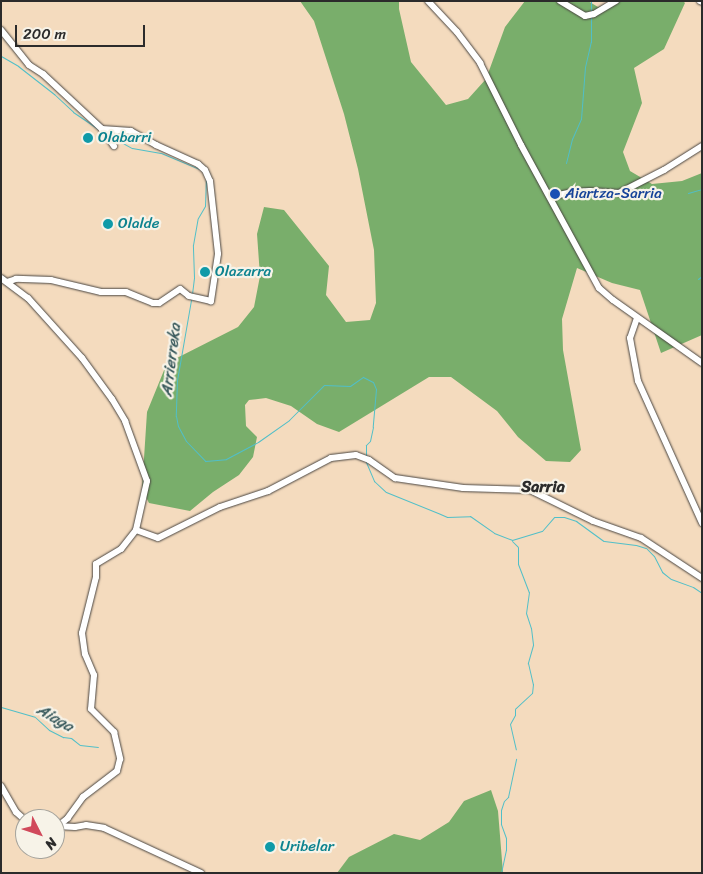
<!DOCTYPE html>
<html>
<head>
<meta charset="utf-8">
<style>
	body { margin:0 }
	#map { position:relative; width:703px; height:874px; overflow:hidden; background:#f4dbbe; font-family:Sriracha,sans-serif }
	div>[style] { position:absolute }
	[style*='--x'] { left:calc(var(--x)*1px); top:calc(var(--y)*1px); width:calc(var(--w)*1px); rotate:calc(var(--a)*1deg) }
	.forest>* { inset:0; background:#79ae6b }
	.stream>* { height:1px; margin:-0.5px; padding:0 0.5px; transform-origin:0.5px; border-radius:0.5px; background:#51bfc8 }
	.roads { filter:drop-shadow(0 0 1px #494541) drop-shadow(0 0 1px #494541) }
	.minor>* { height:6px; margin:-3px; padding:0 3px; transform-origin:3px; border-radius:3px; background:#fff }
	.dots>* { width:14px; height:14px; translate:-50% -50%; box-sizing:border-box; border:2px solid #f7f3e8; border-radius:50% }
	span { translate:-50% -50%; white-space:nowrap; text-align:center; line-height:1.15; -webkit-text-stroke:4.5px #f7f3e8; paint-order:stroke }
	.culture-label { font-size:15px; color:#0d838f }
	.left { translate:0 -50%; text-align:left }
	.transit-label { font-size:15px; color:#164399 }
	.water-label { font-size:16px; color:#36575a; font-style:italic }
	.neighbourhood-label { font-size:16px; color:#2b2b2b; font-weight:700 }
	.frame { position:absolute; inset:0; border:2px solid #2b2b2b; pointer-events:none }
	.north { position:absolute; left:15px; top:809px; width:50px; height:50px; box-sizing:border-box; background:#f7f3e8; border:1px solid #a5a39c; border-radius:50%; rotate:131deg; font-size:14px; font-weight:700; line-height:20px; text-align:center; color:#2b2b2b }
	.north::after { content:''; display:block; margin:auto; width:18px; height:22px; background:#d1495b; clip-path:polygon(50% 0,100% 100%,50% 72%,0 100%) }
	.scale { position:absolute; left:15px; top:25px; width:130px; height:22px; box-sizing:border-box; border:2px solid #2b2b2b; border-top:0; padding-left:6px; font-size:15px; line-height:18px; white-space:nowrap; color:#2b2b2b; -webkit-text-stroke:4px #f7f3e8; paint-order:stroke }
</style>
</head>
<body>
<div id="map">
	<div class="forest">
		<i style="clip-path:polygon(300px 1px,399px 1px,399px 9px,411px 62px,446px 105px,468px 99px,486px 79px,505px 27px,525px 1px,588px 1px,598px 7px,619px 1px,683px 1px,685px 3px,664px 49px,634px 68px,642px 103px,623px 152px,630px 171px,652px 184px,682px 181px,702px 173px,702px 335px,661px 353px,640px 290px,612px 283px,577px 268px,562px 319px,563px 350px,581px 450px,570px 462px,546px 461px,518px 437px,497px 411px,451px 377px,429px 377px,339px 432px,317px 424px,291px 406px,266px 398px,249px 400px,245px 405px,246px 426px,257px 437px,253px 457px,239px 475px,213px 492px,190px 511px,149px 503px,142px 489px,147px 412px,167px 363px,238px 327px,254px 307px,260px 276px,257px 234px,264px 207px,284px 210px,329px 266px,326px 295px,346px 322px,370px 320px,376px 303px,374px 250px,358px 169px,344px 114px,314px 21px)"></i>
		<i style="clip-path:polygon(491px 790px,498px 811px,503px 873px,337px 873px,349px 857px,394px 834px,420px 840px,449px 822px,464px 801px)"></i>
	</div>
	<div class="stream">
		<i style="--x:591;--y:1;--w:12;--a:90"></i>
		<i style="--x:1;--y:56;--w:20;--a:30"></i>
		<i style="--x:18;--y:66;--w:46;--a:37.9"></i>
		<i style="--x:54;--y:94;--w:26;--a:43"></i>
		<i style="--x:73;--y:112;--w:30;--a:34"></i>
		<i style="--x:110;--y:136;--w:25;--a:29"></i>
		<i style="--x:132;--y:148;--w:29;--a:10"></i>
		<i style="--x:161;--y:153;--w:41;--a:22.8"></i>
		<i style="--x:566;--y:163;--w:25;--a:-76"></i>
		<i style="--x:572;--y:139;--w:22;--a:-66"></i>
		<i style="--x:581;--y:119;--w:52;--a:-85.6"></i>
		<i style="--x:585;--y:67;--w:26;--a:-77"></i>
		<i style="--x:591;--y:42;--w:25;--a:-90"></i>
		<i style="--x:688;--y:193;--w:15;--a:-16"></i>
		<i style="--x:698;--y:279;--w:5;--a:-37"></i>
		<i style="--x:192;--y:294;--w:17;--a:-83"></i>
		<i style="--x:194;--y:277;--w:32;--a:-92"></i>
		<i style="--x:193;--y:245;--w:27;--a:-80"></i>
		<i style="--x:198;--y:218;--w:14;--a:-60"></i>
		<i style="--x:205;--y:206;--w:28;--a:-88"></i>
		<i style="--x:191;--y:300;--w:81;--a:99.9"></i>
		<i style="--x:177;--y:380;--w:36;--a:92"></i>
		<i style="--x:176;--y:416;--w:10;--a:79"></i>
		<i style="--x:178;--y:426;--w:17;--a:62"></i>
		<i style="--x:186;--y:441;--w:28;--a:46"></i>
		<i style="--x:205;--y:461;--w:21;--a:-5"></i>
		<i style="--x:226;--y:459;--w:36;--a:-28"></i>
		<i style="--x:258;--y:442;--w:38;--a:-35"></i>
		<i style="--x:289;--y:420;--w:49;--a:-45"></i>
		<i style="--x:324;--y:385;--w:26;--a:2"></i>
		<i style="--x:350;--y:386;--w:16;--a:-35"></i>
		<i style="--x:363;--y:377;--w:11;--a:27"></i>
		<i style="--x:373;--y:382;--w:8;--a:67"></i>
		<i style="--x:376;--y:389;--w:38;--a:95"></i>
		<i style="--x:373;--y:427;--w:14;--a:102"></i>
		<i style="--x:370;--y:441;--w:6;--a:135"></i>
		<i style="--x:366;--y:445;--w:11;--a:90"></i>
		<i style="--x:366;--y:462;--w:21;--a:67"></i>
		<i style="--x:374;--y:481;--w:16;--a:43"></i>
		<i style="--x:386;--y:492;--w:56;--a:22"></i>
		<i style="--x:438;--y:513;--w:10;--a:24"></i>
		<i style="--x:447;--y:517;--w:23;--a:-2"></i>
		<i style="--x:470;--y:516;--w:29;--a:35"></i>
		<i style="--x:494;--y:533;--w:19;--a:21"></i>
		<i style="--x:512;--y:540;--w:31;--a:-17"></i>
		<i style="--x:542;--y:531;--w:18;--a:-49"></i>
		<i style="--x:554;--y:517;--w:10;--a:0"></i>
		<i style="--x:564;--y:517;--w:13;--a:18"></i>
		<i style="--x:576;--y:521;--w:34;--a:36"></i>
		<i style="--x:604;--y:541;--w:32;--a:7"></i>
		<i style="--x:636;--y:545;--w:10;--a:17"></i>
		<i style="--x:646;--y:548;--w:11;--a:45"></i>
		<i style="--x:654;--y:556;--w:18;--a:63"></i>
		<i style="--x:662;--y:572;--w:11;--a:38"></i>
		<i style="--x:671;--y:579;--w:23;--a:20"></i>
		<i style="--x:693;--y:587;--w:11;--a:34"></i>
		<i style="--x:512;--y:541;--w:8;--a:45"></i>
		<i style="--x:518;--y:547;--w:17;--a:90"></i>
		<i style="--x:518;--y:564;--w:30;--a:69"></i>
		<i style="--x:529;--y:592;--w:21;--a:98"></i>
		<i style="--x:526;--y:613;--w:16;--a:72"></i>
		<i style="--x:531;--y:628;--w:17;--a:83"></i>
		<i style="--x:533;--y:645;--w:19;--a:106"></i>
		<i style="--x:528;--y:663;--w:22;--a:77"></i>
		<i style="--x:533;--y:684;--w:9;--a:96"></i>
		<i style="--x:532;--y:693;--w:23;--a:137"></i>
		<i style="--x:515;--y:709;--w:6;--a:90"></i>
		<i style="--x:515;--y:715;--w:10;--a:119"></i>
		<i style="--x:510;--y:724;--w:26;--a:77"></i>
		<i style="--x:1;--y:707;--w:35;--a:16"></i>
		<i style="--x:35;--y:717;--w:19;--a:43"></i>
		<i style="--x:49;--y:730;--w:16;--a:27"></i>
		<i style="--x:63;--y:737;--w:8;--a:7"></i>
		<i style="--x:71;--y:738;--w:11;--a:38"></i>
		<i style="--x:80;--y:745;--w:18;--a:6"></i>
		<i style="--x:501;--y:873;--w:24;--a:-78"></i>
		<i style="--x:506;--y:850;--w:12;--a:-90"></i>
		<i style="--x:506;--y:838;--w:15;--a:-110"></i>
		<i style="--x:501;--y:824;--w:14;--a:-90"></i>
		<i style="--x:501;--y:810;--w:9;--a:-72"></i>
		<i style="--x:504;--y:801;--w:6;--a:-45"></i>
		<i style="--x:508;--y:797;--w:39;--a:-78"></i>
	</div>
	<div class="roads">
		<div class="minor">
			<i style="--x:428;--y:1;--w:42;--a:46.9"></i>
			<i style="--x:457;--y:32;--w:39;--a:53"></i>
			<i style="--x:480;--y:63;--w:92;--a:63.4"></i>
			<i style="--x:521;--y:145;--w:163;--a:61.4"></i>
			<i style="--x:599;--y:288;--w:18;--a:41"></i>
			<i style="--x:613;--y:300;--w:109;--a:35.3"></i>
			<i style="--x:560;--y:1;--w:29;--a:31"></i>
			<i style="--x:585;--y:16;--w:9;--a:-13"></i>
			<i style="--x:594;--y:14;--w:26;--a:-31"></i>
			<i style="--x:700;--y:1;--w:2;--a:27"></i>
			<i style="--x:1;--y:30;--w:45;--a:51.3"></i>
			<i style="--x:29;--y:65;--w:17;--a:33"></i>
			<i style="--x:43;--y:74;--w:81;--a:43"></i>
			<i style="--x:102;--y:129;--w:29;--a:4"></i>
			<i style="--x:131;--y:131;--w:29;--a:29"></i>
			<i style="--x:156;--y:145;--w:46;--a:24.3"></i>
			<i style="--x:198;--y:164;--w:9;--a:41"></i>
			<i style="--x:205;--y:170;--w:12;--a:66"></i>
			<i style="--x:210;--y:181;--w:73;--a:83.7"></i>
			<i style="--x:218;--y:254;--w:48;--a:98.5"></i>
			<i style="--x:211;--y:301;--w:23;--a:-167"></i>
			<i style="--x:189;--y:296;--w:11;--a:-142"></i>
			<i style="--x:180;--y:289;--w:25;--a:146"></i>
			<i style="--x:159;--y:303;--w:6;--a:180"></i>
			<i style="--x:153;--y:303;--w:29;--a:-158"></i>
			<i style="--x:126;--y:292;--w:25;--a:180"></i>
			<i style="--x:101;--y:292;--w:51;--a:-166.5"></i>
			<i style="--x:51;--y:280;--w:35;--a:-178"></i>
			<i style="--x:16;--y:279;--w:9;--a:162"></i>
			<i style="--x:102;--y:129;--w:21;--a:55"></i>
			<i style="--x:550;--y:197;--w:22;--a:-13"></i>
			<i style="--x:571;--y:192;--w:19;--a:-3"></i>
			<i style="--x:590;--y:191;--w:29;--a:4"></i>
			<i style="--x:619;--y:193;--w:51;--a:-27.1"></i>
			<i style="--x:664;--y:170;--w:45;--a:-32.3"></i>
			<i style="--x:1;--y:278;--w:34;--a:37"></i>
			<i style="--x:28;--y:298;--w:81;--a:48"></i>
			<i style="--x:82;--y:358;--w:51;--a:53.8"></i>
			<i style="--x:112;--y:399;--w:26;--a:59"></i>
			<i style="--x:125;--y:421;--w:64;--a:69.9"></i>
			<i style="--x:147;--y:481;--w:50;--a:102.7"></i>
			<i style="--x:136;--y:530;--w:24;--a:128"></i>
			<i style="--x:121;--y:549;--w:29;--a:149"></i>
			<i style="--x:96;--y:564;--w:13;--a:90"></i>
			<i style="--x:96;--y:577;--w:58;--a:104"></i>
			<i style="--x:82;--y:633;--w:21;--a:82"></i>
			<i style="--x:85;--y:654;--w:23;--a:67"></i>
			<i style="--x:94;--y:675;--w:34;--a:95"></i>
			<i style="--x:91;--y:709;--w:33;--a:45"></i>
			<i style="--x:114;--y:732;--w:28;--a:77"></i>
			<i style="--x:120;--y:759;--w:12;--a:104"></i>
			<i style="--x:117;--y:771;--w:43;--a:142.6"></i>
			<i style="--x:83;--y:797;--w:26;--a:126"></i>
			<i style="--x:68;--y:818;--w:13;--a:141"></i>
			<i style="--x:637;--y:318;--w:21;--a:109"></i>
			<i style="--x:630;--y:338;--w:44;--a:79.5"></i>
			<i style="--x:638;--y:381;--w:156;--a:65.7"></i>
			<i style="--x:136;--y:530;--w:23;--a:20"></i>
			<i style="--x:158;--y:538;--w:69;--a:-26.6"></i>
			<i style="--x:220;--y:507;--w:51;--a:-18.4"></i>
			<i style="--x:268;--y:491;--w:71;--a:-27.6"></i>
			<i style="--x:331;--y:458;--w:25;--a:-7"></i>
			<i style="--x:356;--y:455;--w:14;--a:21"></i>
			<i style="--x:369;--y:460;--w:32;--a:35"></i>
			<i style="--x:395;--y:478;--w:69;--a:8.4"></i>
			<i style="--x:463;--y:488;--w:67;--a:1.7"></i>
			<i style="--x:530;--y:490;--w:70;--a:26.2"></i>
			<i style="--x:593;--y:521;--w:51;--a:19.5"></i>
			<i style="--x:641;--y:538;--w:73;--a:33.3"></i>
			<i style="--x:1;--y:786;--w:30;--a:60"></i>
			<i style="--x:16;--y:812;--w:12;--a:42"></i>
			<i style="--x:57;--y:826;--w:18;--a:3"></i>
			<i style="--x:75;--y:827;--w:11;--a:-10"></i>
			<i style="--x:86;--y:825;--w:18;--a:9"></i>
			<i style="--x:104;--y:828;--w:107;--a:24.9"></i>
		</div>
	</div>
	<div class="dots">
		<i style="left:88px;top:138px;background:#0f9aa8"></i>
		<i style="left:555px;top:194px;background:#1a4fb4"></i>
		<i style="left:108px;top:224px;background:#0f9aa8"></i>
		<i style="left:205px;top:272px;background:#0f9aa8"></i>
		<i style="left:270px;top:847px;background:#0f9aa8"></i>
	</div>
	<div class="culture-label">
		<span class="left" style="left:98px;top:138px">Olabarri</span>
		<span class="left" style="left:118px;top:224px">Olalde</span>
		<span class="left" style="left:215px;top:272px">Olazarra</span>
		<span class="left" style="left:280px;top:847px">Uribelar</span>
	</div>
	<div class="transit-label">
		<span class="left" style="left:565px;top:194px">Aiartza-Sarria</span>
	</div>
	<div class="water-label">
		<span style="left:171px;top:360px;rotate:-83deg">Arrierreka</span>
		<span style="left:55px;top:718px;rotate:30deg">Aiaga</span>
	</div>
	<div class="neighbourhood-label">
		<span style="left:543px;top:487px">Sarria</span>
	</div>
	<div class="frame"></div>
	<div class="north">N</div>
	<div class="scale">200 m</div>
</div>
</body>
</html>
